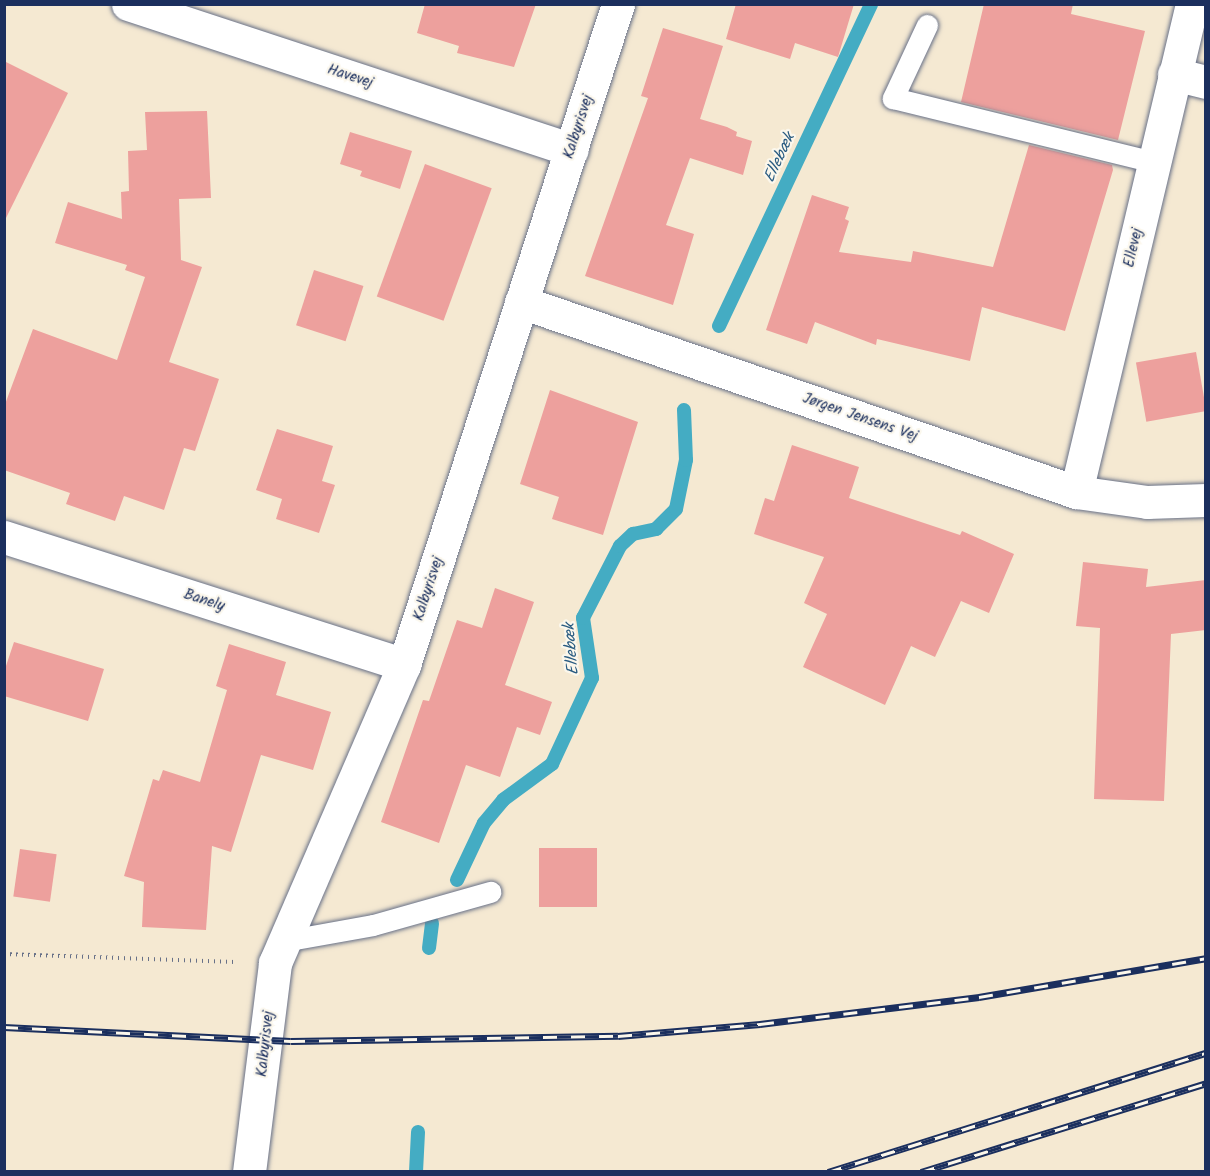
<!DOCTYPE html>
<html>
<head>
<meta charset="utf-8">
<style>
	body { margin:0 }
	#map { position:relative; width:1210px; height:1176px; overflow:hidden; background:#f5e9d2; font-family:Kalam,sans-serif }
	div>[style] { position:absolute }
	[style*='--x'] { left:calc(var(--x)*1px); top:calc(var(--y)*1px); width:calc(var(--w)*1px); rotate:calc(var(--a)*1deg) }
	.stream>* { height:14px; margin:-7px; padding:0 7px; transform-origin:7px; border-radius:7px; background:#44acc3 }
	.building>* { inset:0; background:#eda09d; transform-origin:0 0 }
	.path>* { height:4px; margin-top:-2px; transform-origin:0; background:repeating-linear-gradient(90deg,#677087 0 1.5px,transparent 0 6px) }
	.roads { filter:drop-shadow(0 0 2px #677087) drop-shadow(0 0 2px #677087) }
	.lane>* { height:21px; margin:-10.5px; padding:0 10.5px; transform-origin:10.5px; border-radius:10.5px; background:#fff }
	.street>* { height:33px; margin:-16.5px; padding:0 16.5px; transform-origin:16.5px; border-radius:16.5px; background:#fff }
	.rail>* { height:7px; margin-top:-3.5px; transform-origin:0; background:repeating-linear-gradient(90deg,#fbf7ec 0 14px,#1b2f5e 0 28px); box-sizing:border-box; border-block:2px solid #1b2f5e }
	span { translate:-50% -50%; white-space:nowrap; text-align:center; line-height:1.15; -webkit-text-stroke:4.5px #fbf7ec; paint-order:stroke }
	.street-label { font-size:15px; color:#1b2f5e }
	.water-label { font-size:16px; color:#295b81; font-style:italic }
	.frame { position:absolute; inset:0; border:6px solid #1b2f5e; pointer-events:none }
</style>
</head>
<body>
<div id="map">
	<div class="stream">
		<i style="--x:719;--y:326;--w:356;--a:-64.7"></i>
		<i style="--x:457;--y:880;--w:63;--a:-64.7"></i>
		<i style="--x:484;--y:823;--w:30;--a:-50"></i>
		<i style="--x:503;--y:800;--w:61;--a:-36.3"></i>
		<i style="--x:552;--y:764;--w:95;--a:-65.1"></i>
		<i style="--x:592;--y:678;--w:61;--a:-98.5"></i>
		<i style="--x:583;--y:618;--w:81;--a:-62.8"></i>
		<i style="--x:620;--y:546;--w:18;--a:-43"></i>
		<i style="--x:633;--y:534;--w:24;--a:-12"></i>
		<i style="--x:656;--y:529;--w:28;--a:-45"></i>
		<i style="--x:676;--y:509;--w:50;--a:-78.5"></i>
		<i style="--x:686;--y:460;--w:50;--a:-92.3"></i>
		<i style="--x:429;--y:948;--w:25;--a:-83"></i>
		<i style="--x:416;--y:1172;--w:40;--a:-87.1"></i>
	</div>
	<div class="building">
		<i style="clip-path:polygon(425px 4px,536px 4px,514px 67px,457px 53px,459px 46px,417px 33px)"></i>
		<i style="clip-path:polygon(736px 4px,854px 4px,838px 57px,795px 43px,790px 59px,726px 39px)"></i>
		<i style="clip-path:polygon(984px 4px,1073px 4px,1071px 14px,1145px 31px,1118px 140px,961px 102px)"></i>
		<i style="clip-path:polygon(663px 28px,723px 46px,700px 119px,727px 127px,737px 132px,736px 136px,752px 141px,743px 175px,690px 158px,666px 225px,694px 234px,673px 305px,585px 276px,648px 98px,641px 96px)"></i>
		<i style="clip-path:polygon(4px 61px,68px 93px,4px 222px)"></i>
		<i style="clip-path:polygon(207px 111px,211px 198px,179px 199px,181px 260px,202px 267px,169px 362px,219px 379px,195px 451px,184px 448px,164px 510px,124px 496px,115px 521px,66px 504px,70px 493px,4px 470px,4px 407px,33px 329px,117px 360px,145px 277px,125px 270px,127px 265px,55px 243px,68px 202px,122px 219px,121px 192px,129px 191px,128px 151px,147px 150px,145px 112px)"></i>
		<i style="clip-path:polygon(350px 132px,412px 151px,400px 189px,360px 176px,362px 171px,340px 164px)"></i>
		<i style="clip-path:polygon(1029px 145px,1112px 165px,1113px 170px,1065px 331px,982px 307px,970px 361px,877px 339px,876px 345px,815px 322px,807px 344px,766px 330px,812px 195px,849px 207px,845px 219px,849px 221px,839px 252px,911px 262px,913px 251px,993px 267px)"></i>
		<i style="left:425px;top:164px;width:71px;height:141px;rotate:20deg"></i>
		<i style="left:314px;top:270px;width:52px;height:58px;rotate:18deg"></i>
		<i style="left:1196px;top:352px;width:60px;height:61px;rotate:80deg"></i>
		<i style="clip-path:polygon(550px 390px,638px 422px,603px 535px,552px 519px,559px 497px,520px 484px)"></i>
		<i style="clip-path:polygon(277px 429px,333px 446px,322px 481px,335px 485px,319px 533px,276px 519px,282px 499px,256px 490px)"></i>
		<i style="clip-path:polygon(792px 445px,859px 467px,849px 498px,960px 535px,962px 531px,1014px 554px,989px 613px,961px 601px,935px 657px,911px 646px,885px 705px,803px 667px,827px 614px,804px 603px,824px 557px,754px 534px,765px 498px,774px 501px)"></i>
		<i style="clip-path:polygon(1083px 562px,1148px 569px,1146px 587px,1206px 580px,1206px 630px,1171px 634px,1164px 801px,1094px 799px,1100px 628px,1076px 626px)"></i>
		<i style="clip-path:polygon(495px 588px,534px 602px,505px 685px,552px 702px,540px 735px,517px 727px,500px 777px,466px 765px,439px 843px,381px 822px,423px 700px,429px 701px,457px 620px,482px 628px)"></i>
		<i style="clip-path:polygon(14px 642px,104px 669px,88px 721px,4px 696px,4px 672px)"></i>
		<i style="clip-path:polygon(229px 644px,286px 662px,276px 695px,331px 712px,313px 770px,261px 755px,231px 852px,212px 846px,206px 930px,142px 927px,144px 882px,124px 876px,153px 779px,159px 781px,163px 770px,200px 782px,227px 690px,216px 686px)"></i>
		<i style="left:539px;top:848px;width:58px;height:59px"></i>
		<i style="left:20px;top:849px;width:37px;height:48px;rotate:8deg"></i>
	</div>
	<div class="path">
		<i style="--x:4;--y:954;--w:231;--a:2"></i>
	</div>
	<div class="roads">
		<div class="lane">
			<i style="--x:927;--y:25;--w:81;--a:115"></i>
			<i style="--x:893;--y:98;--w:269;--a:13.8"></i>
			<i style="--x:284;--y:941;--w:90;--a:-10.2"></i>
			<i style="--x:373;--y:925;--w:122;--a:-15.8"></i>
		</div>
		<div class="street">
			<i style="--x:128;--y:4;--w:467;--a:18.2"></i>
			<i style="--x:1174;--y:74;--w:33;--a:14"></i>
			<i style="--x:521;--y:302;--w:587;--a:18.9"></i>
			<i style="--x:1076;--y:492;--w:72;--a:8"></i>
			<i style="--x:1147;--y:502;--w:59;--a:-1.9"></i>
			<i style="--x:1076;--y:492;--w:502;--a:-76.63"></i>
			<i style="--x:4;--y:537;--w:420;--a:17.7"></i>
			<i style="--x:249;--y:1172;--w:211;--a:-82.9"></i>
			<i style="--x:275;--y:963;--w:325;--a:-66.6"></i>
			<i style="--x:404;--y:665;--w:695;--a:-72.06"></i>
		</div>
	</div>
	<div class="rail">
		<i style="--x:4;--y:1027;--w:287;--a:2.8"></i>
		<i style="--x:291;--y:1041;--w:327;--a:-0.9"></i>
		<i style="--x:618;--y:1036;--w:143;--a:-4.8"></i>
		<i style="--x:760;--y:1024;--w:221;--a:-7"></i>
		<i style="--x:979;--y:997;--w:230;--a:-9.7"></i>
		<i style="--x:828;--y:1172;--w:396;--a:-17.5"></i>
		<i style="--x:921;--y:1172;--w:299;--a:-17.3"></i>
	</div>
	<div class="street-label">
		<span style="left:350px;top:77px;rotate:18deg">Havevej</span>
		<span style="left:579px;top:127px;rotate:-72deg">Kalbyrisvej</span>
		<span style="left:1134px;top:248px;rotate:-77deg">Ellevej</span>
		<span style="left:860px;top:418px;rotate:19deg">Jørgen Jensens Vej</span>
		<span style="left:429px;top:589px;rotate:-72deg">Kalbyrisvej</span>
		<span style="left:204px;top:601px;rotate:18deg">Banely</span>
		<span style="left:266px;top:1044px;rotate:-84deg">Kalbyrisvej</span>
	</div>
	<div class="water-label">
		<span style="left:780px;top:158px;rotate:-65deg">Ellebæk</span>
		<span style="left:572px;top:649px;rotate:-95deg">Ellebæk</span>
	</div>
	<div class="frame"></div>
</div>
</body>
</html>
